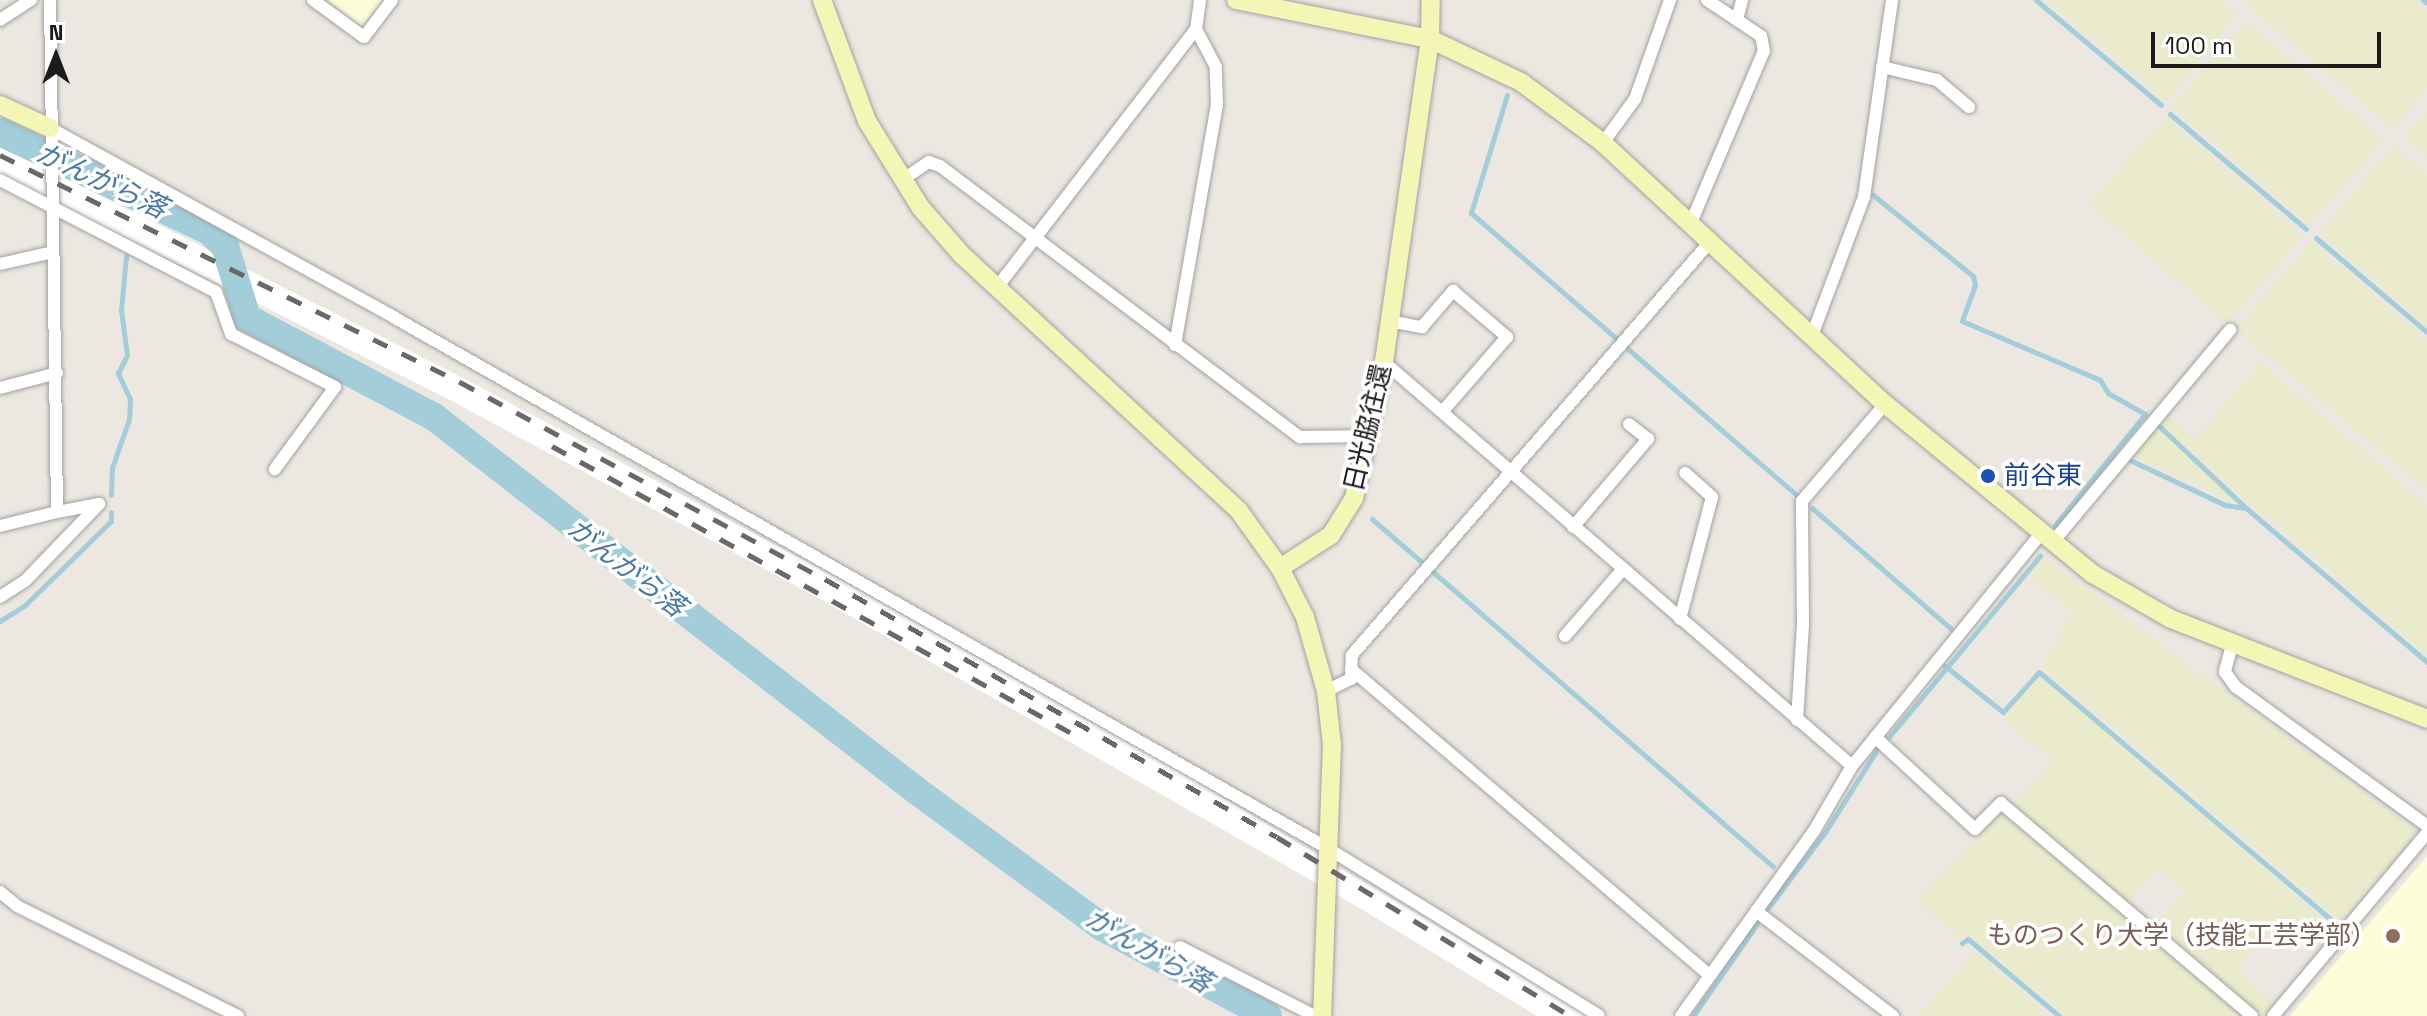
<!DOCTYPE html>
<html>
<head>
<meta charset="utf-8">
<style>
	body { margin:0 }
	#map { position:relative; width:2427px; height:1016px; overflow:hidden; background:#ece8e1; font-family:"Space Grotesk","Noto Sans JP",sans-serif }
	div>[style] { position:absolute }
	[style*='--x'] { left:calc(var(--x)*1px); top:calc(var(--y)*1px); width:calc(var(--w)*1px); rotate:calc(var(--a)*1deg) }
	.education>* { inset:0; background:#fdfdd9 }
	.farmland>* { inset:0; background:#e9ebcc; transform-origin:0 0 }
	.pier>* { inset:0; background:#fff }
	.stream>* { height:5px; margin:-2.5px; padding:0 2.5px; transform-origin:2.5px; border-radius:2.5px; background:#a2cdd9 }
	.river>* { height:28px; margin:-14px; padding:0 14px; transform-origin:14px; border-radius:14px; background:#a2cdd9 }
	.roads { filter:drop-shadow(0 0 2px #a2a2a2) drop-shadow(0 0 2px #a2a2a2) }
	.street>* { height:12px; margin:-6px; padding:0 6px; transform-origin:6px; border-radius:6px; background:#fff }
	.secondary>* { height:18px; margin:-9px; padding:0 9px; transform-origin:9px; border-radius:9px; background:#f4f6b5 }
	.rail>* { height:5px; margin-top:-2.5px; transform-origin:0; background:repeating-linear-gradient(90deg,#696969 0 16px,transparent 0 32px) }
	.dots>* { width:22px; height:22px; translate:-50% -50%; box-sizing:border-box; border:4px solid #fff; border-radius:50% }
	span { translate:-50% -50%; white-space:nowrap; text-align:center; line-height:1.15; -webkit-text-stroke:7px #fff; paint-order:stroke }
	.street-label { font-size:26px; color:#1b1b1b }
	.transit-label { font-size:26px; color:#164399 }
	.left { translate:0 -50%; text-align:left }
	.education-label { font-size:26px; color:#785e54 }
	.right { translate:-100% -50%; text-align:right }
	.water-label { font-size:28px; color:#4c7aa6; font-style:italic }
	.north { position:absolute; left:16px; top:16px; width:80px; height:80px; -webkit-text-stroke:6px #fff; paint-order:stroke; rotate:0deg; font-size:22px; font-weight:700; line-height:32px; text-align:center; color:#1b1b1b }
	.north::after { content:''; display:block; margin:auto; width:28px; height:36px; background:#1b1b1b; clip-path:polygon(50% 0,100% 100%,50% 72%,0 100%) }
	.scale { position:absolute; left:2151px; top:32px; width:230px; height:36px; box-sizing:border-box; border:4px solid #1b1b1b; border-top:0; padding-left:10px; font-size:24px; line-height:28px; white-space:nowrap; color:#1b1b1b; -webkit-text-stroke:6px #fff; paint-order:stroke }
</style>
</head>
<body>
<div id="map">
	<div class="education">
		<i style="clip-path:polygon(328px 0,382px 0,362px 27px)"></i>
		<i style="clip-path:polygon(2427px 856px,2427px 1016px,2290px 1016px)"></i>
	</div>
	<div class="farmland">
		<i style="clip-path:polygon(2046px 0,2221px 0,2238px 14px,2167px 101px)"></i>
		<i style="clip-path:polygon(2241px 0,2414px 0,2427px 11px,2427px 89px,2394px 129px)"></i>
		<i style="left:2246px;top:21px;width:182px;height:113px;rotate:41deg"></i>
		<i style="clip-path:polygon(2427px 110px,2427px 158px,2403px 137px)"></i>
		<i style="left:2166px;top:117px;width:182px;height:116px;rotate:41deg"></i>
		<i style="clip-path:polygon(2394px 146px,2427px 175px,2427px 326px,2319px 234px)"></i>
		<i style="clip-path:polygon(2311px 241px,2427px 340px,2427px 490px,2236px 330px)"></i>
		<i style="clip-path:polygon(2261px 363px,2427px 505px,2427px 655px,2158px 422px,2165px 414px,2195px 439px)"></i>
		<i style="clip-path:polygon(2156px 427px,2225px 487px,2239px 504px,2132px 455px)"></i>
		<i style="clip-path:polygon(2041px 556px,2411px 827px,2414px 837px,2340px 920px,2043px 667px,2072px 613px,2026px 572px)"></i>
		<i style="clip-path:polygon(2040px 676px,2334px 928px,2320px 946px,2284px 916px,2237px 970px,2273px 1002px,2263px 1013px,2254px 1013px,2155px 925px,2184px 892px,2157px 869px,2126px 904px,2011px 806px,2053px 762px,2003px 718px)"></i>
		<i style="clip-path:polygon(2003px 811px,2247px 1016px,2065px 1016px,1967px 933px,1959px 939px,1916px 901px)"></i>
		<i style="clip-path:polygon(1975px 952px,2050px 1016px,1919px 1016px)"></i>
	</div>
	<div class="pier">
		<i style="clip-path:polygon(0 145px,463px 378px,828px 573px,1181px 773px,1588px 1016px,1537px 1016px,1358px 907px,815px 596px,450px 400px,0 174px)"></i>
	</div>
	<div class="stream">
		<i style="--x:2036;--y:0;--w:163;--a:40"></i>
		<i style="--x:2423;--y:0;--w:5;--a:37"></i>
		<i style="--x:1507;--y:95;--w:123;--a:107"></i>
		<i style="--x:1471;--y:213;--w:193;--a:40.8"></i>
		<i style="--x:2170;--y:114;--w:178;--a:40.2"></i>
		<i style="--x:1873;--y:195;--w:129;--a:39"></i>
		<i style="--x:1973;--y:276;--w:9;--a:77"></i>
		<i style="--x:1975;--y:285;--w:38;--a:110"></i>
		<i style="--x:1962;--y:321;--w:150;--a:23.1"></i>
		<i style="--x:2100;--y:380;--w:15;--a:58"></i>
		<i style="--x:2108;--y:393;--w:43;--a:29.6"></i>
		<i style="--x:2145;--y:414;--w:143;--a:129"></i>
		<i style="--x:2316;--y:238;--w:145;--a:40.3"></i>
		<i style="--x:1628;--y:349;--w:226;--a:40.9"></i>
		<i style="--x:2159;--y:426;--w:120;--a:43.3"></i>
		<i style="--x:2246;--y:508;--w:238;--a:40.4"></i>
		<i style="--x:2130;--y:460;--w:105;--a:25.3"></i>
		<i style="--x:2225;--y:505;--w:21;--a:8"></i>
		<i style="--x:111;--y:495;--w:27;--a:-88"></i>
		<i style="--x:112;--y:468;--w:52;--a:-70.9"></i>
		<i style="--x:129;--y:419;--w:20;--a:-87"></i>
		<i style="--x:130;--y:399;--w:29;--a:-115"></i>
		<i style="--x:118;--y:373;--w:20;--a:-63"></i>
		<i style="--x:127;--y:355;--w:45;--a:-97.6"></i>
		<i style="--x:121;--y:310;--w:54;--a:-84.7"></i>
		<i style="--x:1812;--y:508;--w:184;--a:41"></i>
		<i style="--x:1372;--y:519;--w:69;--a:40.9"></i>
		<i style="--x:1432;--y:571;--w:451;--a:40.9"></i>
		<i style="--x:0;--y:621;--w:28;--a:-32"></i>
		<i style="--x:24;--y:606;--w:122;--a:-44.3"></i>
		<i style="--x:111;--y:521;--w:9;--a:-90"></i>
		<i style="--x:1945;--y:666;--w:74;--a:38.4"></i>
		<i style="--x:2003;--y:712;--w:54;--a:-48"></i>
		<i style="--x:2039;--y:672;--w:388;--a:40.3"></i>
		<i style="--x:1889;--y:737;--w:236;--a:-50.2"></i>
		<i style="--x:1768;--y:908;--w:96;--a:-53"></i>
		<i style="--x:1826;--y:831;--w:98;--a:-57.9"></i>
		<i style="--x:1962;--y:943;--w:7;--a:-34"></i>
		<i style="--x:1968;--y:939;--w:119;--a:40.2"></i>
		<i style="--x:1693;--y:1016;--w:112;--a:-55.2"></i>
	</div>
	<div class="river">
		<i style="--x:0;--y:132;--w:231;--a:25.3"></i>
		<i style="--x:209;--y:231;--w:22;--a:43"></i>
		<i style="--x:225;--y:246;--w:75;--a:73"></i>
		<i style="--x:247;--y:318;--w:212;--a:27.9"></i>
		<i style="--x:434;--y:417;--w:611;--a:37.75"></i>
		<i style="--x:917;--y:791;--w:230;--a:36.3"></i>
		<i style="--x:1102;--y:927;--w:188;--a:28.2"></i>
	</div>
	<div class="roads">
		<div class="street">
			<i style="--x:313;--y:0;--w:63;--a:36"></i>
			<i style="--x:364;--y:37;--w:46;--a:-52.9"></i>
			<i style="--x:0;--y:20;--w:37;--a:-33"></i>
			<i style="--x:1737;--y:20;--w:21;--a:-76"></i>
			<i style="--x:1882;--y:67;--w:57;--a:13.3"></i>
			<i style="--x:1937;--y:80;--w:42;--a:40.2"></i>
			<i style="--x:50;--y:128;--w:394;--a:28.8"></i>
			<i style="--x:395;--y:318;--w:1074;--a:29.62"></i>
			<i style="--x:1329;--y:849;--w:317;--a:31.7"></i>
			<i style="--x:1603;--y:143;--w:54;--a:-54"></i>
			<i style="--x:1635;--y:99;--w:105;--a:-70.5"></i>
			<i style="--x:0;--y:180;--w:243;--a:27.4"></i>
			<i style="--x:216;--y:292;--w:45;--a:70.3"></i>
			<i style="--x:231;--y:334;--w:117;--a:27"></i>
			<i style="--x:335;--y:387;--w:102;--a:126.2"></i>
			<i style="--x:902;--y:180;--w:32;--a:-34"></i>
			<i style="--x:929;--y:162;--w:12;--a:20"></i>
			<i style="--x:940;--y:166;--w:451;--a:37"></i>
			<i style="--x:1300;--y:437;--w:70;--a:-0.8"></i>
			<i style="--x:1690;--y:225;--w:189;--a:-67"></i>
			<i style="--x:1764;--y:51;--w:15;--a:-101"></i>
			<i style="--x:1761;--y:36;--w:65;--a:-146.3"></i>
			<i style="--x:0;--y:264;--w:54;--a:-12.8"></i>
			<i style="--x:998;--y:286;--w:324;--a:-52.4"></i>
			<i style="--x:1196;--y:29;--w:29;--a:-82"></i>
			<i style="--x:1390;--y:321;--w:33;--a:11"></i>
			<i style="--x:1422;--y:327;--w:48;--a:-49.3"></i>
			<i style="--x:1453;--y:291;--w:71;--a:40.4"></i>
			<i style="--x:1507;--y:337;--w:99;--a:130.9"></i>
			<i style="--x:1811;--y:338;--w:151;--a:-69.4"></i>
			<i style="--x:1864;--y:197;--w:199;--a:-81.9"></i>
			<i style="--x:1175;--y:345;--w:244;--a:-80.1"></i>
			<i style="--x:1217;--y:105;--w:38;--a:-92"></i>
			<i style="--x:1216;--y:67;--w:43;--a:-117.8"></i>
			<i style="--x:1384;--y:362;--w:618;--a:40.8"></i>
			<i style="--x:0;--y:388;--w:59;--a:-14.7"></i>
			<i style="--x:0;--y:526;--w:59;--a:-13.8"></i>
			<i style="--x:57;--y:512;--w:512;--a:-90.78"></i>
			<i style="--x:1573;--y:527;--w:116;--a:-49.6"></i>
			<i style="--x:1648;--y:439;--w:24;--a:-142"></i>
			<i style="--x:2052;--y:543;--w:278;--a:-50.1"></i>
			<i style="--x:0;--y:597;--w:30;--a:-33"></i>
			<i style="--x:25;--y:581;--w:107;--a:-46.1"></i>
			<i style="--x:99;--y:504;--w:43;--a:169.2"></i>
			<i style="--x:1680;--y:619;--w:126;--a:-75.3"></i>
			<i style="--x:1712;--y:497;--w:36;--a:-138"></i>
			<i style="--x:1565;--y:636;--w:89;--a:-49.1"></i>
			<i style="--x:2232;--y:645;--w:28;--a:105"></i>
			<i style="--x:2225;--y:672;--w:19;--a:54"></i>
			<i style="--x:2236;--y:687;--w:236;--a:36"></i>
			<i style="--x:1351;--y:669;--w:470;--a:40.5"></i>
			<i style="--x:1326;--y:691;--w:28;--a:-26"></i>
			<i style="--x:1351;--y:679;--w:24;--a:-88"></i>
			<i style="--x:1352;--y:655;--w:545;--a:-49.09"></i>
			<i style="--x:1797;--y:720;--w:96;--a:-86.4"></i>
			<i style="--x:1803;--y:624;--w:123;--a:-90.5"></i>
			<i style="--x:1802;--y:501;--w:128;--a:-49.4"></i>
			<i style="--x:1875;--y:737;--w:136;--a:42.6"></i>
			<i style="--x:1975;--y:829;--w:37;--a:-45"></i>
			<i style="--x:2001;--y:803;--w:329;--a:40.3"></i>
			<i style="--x:0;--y:892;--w:22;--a:39"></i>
			<i style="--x:17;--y:906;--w:247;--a:26.5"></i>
			<i style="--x:1756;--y:911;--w:173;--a:37.5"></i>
			<i style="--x:1180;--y:947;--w:152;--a:27.1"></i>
			<i style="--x:1681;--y:1016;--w:228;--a:-54.3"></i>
			<i style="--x:1814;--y:831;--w:75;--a:-59.7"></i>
			<i style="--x:1852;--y:766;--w:298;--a:-50.9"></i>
			<i style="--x:2273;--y:1016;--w:239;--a:-49.9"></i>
		</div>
		<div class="secondary">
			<i style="--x:822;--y:0;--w:129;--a:69.6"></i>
			<i style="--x:867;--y:121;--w:102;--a:58.2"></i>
			<i style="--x:921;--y:208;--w:62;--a:48.9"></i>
			<i style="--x:962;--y:255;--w:377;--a:42.7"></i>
			<i style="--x:1239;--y:511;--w:70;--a:54.3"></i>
			<i style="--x:1280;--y:568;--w:55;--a:63"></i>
			<i style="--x:1305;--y:617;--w:77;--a:74.2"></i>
			<i style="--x:1326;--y:691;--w:54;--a:83.7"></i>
			<i style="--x:1332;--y:745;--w:271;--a:92.1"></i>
			<i style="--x:1236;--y:0;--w:198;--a:11.4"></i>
			<i style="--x:1430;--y:39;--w:101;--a:25.3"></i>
			<i style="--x:1521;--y:82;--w:102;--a:36.6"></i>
			<i style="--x:1603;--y:143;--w:384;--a:42.8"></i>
			<i style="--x:1885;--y:404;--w:269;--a:39.3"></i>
			<i style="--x:2093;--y:574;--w:90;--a:30"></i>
			<i style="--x:2171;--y:619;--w:275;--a:21.3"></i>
			<i style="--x:0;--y:105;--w:55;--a:24.7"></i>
			<i style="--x:1280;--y:568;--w:61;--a:-32.9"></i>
			<i style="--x:1331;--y:535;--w:44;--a:-58.1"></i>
			<i style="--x:1354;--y:498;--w:139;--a:-77.6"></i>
			<i style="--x:1384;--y:362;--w:326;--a:-81.9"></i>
			<i style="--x:1430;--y:39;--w:39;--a:-89"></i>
		</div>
	</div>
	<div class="rail">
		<i style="--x:0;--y:155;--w:513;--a:26.27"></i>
		<i style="--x:460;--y:382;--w:415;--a:28.4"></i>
		<i style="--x:825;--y:579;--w:520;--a:29.72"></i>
		<i style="--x:1277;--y:837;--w:343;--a:31.4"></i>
		<i style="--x:552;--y:446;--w:600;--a:28.92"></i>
	</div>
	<div class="dots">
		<i style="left:1988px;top:476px;background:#1a4fb4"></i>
		<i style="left:2393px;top:936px;background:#8d6e63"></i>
	</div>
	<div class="street-label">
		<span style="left:1368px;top:428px;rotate:-77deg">日光脇往還</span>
	</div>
	<div class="transit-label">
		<span class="left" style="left:2004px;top:476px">前谷東</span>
	</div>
	<div class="education-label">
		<span class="right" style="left:2377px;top:936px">ものつくり大学（技能工芸学部）</span>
	</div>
	<div class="water-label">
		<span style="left:102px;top:180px;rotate:25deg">がんがら落</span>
		<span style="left:627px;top:567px;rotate:38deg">がんがら落</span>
		<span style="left:1149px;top:950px;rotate:30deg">がんがら落</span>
	</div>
	<div class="north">N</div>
	<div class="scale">100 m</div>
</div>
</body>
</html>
